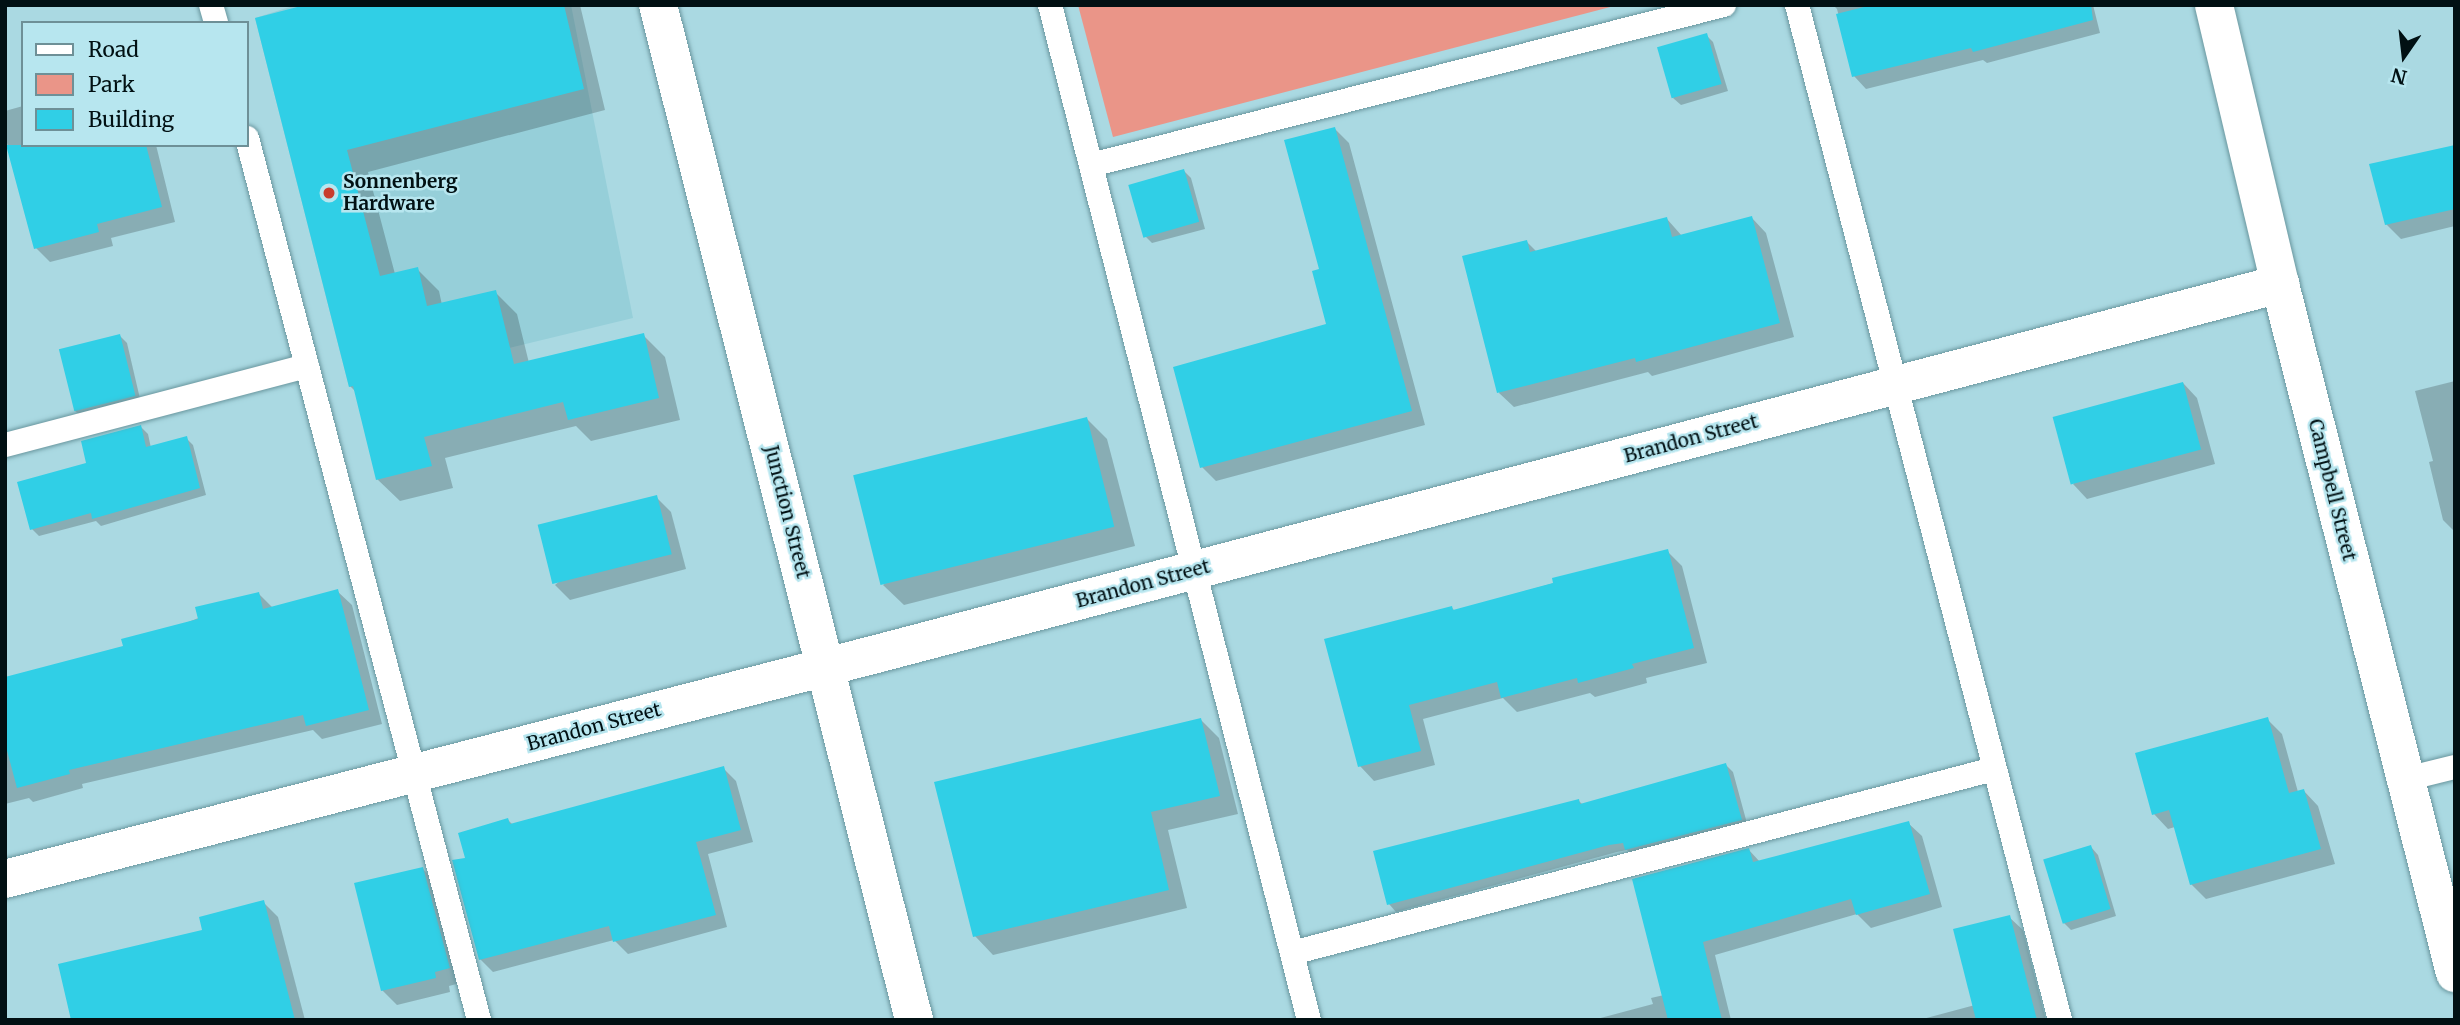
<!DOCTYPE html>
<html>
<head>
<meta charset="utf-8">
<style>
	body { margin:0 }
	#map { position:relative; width:2460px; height:1025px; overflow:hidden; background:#aad9e2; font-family:Merriweather,serif }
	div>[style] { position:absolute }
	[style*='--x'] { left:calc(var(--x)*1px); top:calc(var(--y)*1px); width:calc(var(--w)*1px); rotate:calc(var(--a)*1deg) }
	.built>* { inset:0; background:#96cfd9 }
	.green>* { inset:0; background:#ea9588 }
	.shadow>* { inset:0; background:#0003 }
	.building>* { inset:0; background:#30cfe6; transform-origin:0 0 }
	.roads { filter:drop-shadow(0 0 2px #69969e) drop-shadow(0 0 2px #69969e) }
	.service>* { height:24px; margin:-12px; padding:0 12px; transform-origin:12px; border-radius:12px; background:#fff }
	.minor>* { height:38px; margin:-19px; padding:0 19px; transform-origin:19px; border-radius:19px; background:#fff }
	.tertiary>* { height:38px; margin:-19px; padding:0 19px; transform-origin:19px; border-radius:19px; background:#fff }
	.dots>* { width:19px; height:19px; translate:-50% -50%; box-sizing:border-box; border:4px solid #b7e6ef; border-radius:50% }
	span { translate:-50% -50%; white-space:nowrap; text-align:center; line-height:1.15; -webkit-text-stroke:5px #b7e6ef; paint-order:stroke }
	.poi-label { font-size:19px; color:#011013; font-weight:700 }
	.left { translate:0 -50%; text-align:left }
	.street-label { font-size:19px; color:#011013 }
	.frame { position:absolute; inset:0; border:7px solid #011013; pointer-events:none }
	.legend { position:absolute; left:21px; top:21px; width:228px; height:126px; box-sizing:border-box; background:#b7e6ef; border:2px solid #6e9097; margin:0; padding:9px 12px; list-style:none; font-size:21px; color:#011013 }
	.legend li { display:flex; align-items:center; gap:14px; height:35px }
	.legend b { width:35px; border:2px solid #6e9097 }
	.north { position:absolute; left:2369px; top:21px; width:70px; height:70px; -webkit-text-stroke:5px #b7e6ef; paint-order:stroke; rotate:194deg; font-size:19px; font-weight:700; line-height:28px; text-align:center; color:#011013 }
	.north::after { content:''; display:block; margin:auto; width:24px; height:32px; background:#011013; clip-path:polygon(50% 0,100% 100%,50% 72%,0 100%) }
</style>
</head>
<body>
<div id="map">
	<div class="built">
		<i style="clip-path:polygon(296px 5px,571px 5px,633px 318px,349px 387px,255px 18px)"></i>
	</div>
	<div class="green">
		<i style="clip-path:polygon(1078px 5px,1618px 5px,1113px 137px)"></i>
	</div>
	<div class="shadow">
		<i style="clip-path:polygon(313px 5px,580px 5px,605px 110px,368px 172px,395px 274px,417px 269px,439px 291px,442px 305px,495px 292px,517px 314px,529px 363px,643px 335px,665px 357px,680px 420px,591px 441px,576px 426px,445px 458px,453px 488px,400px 501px,377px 479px,356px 392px,350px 386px)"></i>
		<i style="clip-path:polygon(1833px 5px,2093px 5px,2100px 33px,1987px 63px,1983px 60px,1866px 89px,1854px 76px,1837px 9px)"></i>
		<i style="clip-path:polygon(1706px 35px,1713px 42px,1728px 91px,1681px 105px,1673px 98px)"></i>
		<i style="clip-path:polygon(23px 106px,23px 145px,156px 145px,175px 222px,111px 238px,113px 246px,50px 262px,36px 248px,5px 136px,5px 111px)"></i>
		<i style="clip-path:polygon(1335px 129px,1349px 143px,1425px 425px,1216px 481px,1202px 467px,1329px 325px)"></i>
		<i style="clip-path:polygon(2455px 146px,2455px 226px,2401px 239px,2386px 224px)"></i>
		<i style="clip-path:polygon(1184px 171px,1191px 178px,1205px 229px,1152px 243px,1145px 236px)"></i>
		<i style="clip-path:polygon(1752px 218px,1766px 233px,1794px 337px,1652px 376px,1648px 372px,1514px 407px,1499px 393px,1527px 242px,1537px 252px,1667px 219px,1682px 236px)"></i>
		<i style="clip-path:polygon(120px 336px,127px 343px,141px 403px,83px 418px,75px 411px)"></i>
		<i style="clip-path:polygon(2455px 381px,2455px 532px,2443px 520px,2429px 462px,2433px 461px,2415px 391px)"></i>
		<i style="clip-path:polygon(2183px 383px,2197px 398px,2215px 464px,2087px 499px,2073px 484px)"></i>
		<i style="clip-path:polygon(1087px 419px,1107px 439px,1135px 546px,904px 605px,883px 585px)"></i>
		<i style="clip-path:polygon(141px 427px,148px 434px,151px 448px,186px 438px,193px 445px,206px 495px,101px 526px,96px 521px,39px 536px,32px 529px,88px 464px)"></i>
		<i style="clip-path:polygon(656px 497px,671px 512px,686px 569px,570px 600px,555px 585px)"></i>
		<i style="clip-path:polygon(1667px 551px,1682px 566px,1707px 663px,1646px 678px,1647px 683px,1595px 697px,1590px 693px,1517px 712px,1503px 698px,1423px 719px,1435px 765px,1374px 781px,1360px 766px,1452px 608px,1455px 611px)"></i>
		<i style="clip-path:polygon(337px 591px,352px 605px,382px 724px,322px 739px,313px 730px,82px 784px,83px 788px,33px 802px,29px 798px,5px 804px,5px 679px,125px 647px,259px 594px,273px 608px)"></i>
		<i style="clip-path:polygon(2267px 719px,2282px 734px,2298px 792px,2304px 791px,2318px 806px,2335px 864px,2206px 899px,2191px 884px,2175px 827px,2168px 829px,2154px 814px)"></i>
		<i style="clip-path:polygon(1201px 720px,1219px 738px,1238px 814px,1168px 830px,1187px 908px,993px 955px,975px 936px)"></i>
		<i style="clip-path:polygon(1726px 765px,1733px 772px,1748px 827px,1634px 857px,1627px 850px,1617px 852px,1396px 912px,1389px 904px,1578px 800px,1583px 805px)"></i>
		<i style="clip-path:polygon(723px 768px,736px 781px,753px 842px,708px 854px,727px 927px,628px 954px,614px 940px,493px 972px,480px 959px,467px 859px,508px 820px,513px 825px)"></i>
		<i style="clip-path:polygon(1908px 823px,1922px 836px,1942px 907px,1871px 928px,1857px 914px,1715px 955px,1731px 1020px,1593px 1020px,1653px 1004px,1651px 998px,1664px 995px,1749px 850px,1760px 862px)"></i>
		<i style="clip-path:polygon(2091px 847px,2098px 855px,2116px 916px,2071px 930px,2064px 923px)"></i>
		<i style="clip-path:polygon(423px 869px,438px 884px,464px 982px,449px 986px,450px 992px,397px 1005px,382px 990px)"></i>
		<i style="clip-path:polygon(263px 902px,278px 917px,305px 1020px,73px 1020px,204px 932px)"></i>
		<i style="clip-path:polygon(2009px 917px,2023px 930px,2046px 1020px,1919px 1020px,1975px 1005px)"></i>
	</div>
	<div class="building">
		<i style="clip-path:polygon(305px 5px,564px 5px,584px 89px,347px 150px,380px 276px,418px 267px,427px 306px,496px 290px,514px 364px,644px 333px,659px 398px,568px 420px,563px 402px,424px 437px,432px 466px,376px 480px,353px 386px,349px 387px,255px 18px)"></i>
		<i style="clip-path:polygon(1872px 5px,2091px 5px,2093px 20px,1973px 52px,1971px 48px,1852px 77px,1836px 14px)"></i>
		<i style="left:1707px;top:33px;width:53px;height:52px;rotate:74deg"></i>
		<i style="clip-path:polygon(1335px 127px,1412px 411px,1200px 468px,1173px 367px,1326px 324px,1312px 271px,1319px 269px,1284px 140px)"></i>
		<i style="clip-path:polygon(6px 145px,146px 145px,162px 207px,97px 224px,99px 232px,34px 249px)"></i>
		<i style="clip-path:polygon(2455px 145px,2455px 209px,2385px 225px,2369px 164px)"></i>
		<i style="left:1184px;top:169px;width:55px;height:58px;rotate:74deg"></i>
		<i style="clip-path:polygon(1752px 216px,1780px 323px,1636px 362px,1635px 358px,1497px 393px,1462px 256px,1527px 240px,1530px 252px,1667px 217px,1672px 237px)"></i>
		<i style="left:120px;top:334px;width:64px;height:63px;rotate:76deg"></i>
		<i style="left:2183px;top:382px;width:70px;height:135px;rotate:75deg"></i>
		<i style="left:1087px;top:417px;width:113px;height:241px;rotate:76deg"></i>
		<i style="clip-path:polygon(141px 425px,146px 447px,187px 436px,200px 488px,92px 519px,91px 513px,30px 530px,17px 482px,86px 463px,81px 441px)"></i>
		<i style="left:657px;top:495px;width:61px;height:123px;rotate:76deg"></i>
		<i style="clip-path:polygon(1668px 549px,1694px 648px,1632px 664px,1634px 668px,1578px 683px,1577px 678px,1501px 698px,1497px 682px,1409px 705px,1421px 751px,1358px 767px,1324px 639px,1452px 606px,1453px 610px,1553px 583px,1552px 578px)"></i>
		<i style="clip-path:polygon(338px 589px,369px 710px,306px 726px,303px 715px,69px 770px,70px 774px,17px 788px,5px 743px,5px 677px,123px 646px,121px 639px,198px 619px,195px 607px,259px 592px,263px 609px)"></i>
		<i style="clip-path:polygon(2268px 717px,2289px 793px,2304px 789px,2321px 849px,2190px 885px,2169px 810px,2152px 815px,2135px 753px)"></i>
		<i style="clip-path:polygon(1201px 718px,1220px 796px,1151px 812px,1169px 890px,973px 937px,934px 782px)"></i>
		<i style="clip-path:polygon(1726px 763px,1742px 820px,1625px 850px,1623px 843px,1609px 845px,1387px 905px,1373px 851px,1579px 799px,1580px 804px)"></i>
		<i style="clip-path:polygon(724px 766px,741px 830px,696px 842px,716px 915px,613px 942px,609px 926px,479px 960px,452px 860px,465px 858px,458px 833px,508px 818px,510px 824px)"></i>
		<i style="clip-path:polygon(1909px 821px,1930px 894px,1856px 915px,1851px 899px,1703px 942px,1722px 1020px,1668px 1020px,1632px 879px,1749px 848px,1753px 862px)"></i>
		<i style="left:2091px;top:845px;width:67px;height:50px;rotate:73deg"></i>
		<i style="clip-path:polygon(423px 867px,450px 968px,435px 972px,436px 978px,381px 991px,354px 883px)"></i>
		<i style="clip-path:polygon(264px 900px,295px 1020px,71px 1020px,58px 964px,202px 930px,199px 917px)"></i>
		<i style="clip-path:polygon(2010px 915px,2037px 1020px,1976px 1020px,1953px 929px)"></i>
	</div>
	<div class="roads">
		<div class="service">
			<i style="--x:211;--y:5;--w:19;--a:74"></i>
			<i style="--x:1050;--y:5;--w:1048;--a:75.69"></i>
			<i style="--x:1797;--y:5;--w:1049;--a:75.47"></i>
			<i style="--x:247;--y:138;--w:912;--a:75.26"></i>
			<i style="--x:1091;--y:165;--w:653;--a:-14.19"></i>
			<i style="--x:5;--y:445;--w:312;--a:-14.7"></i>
			<i style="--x:2406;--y:779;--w:50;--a:-13.8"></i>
			<i style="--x:1292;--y:953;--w:726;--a:-14.69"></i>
		</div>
		<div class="minor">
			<i style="--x:2214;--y:5;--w:287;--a:76.7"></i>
			<i style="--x:2280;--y:284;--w:711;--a:75.75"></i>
			<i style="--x:5;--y:879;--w:908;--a:-14.48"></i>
			<i style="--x:884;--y:652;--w:1444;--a:-14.77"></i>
		</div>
		<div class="tertiary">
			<i style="--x:658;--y:5;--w:1047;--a:75.84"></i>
		</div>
	</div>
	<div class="dots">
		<i style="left:329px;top:193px;background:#c93c2d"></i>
	</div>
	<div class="poi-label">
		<span class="left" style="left:343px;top:193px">Sonnenberg<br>Hardware</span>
	</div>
	<div class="street-label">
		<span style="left:1691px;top:439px;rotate:-15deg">Brandon Street</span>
		<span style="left:2332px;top:490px;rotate:76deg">Campbell Street</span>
		<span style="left:787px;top:512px;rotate:76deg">Junction Street</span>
		<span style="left:1143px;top:584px;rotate:-15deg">Brandon Street</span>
		<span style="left:594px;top:727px;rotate:-15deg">Brandon Street</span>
	</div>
	<div class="frame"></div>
	<ul class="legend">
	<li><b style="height:9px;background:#fff"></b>Road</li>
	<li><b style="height:19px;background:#ea9588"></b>Park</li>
	<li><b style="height:19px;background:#30cfe6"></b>Building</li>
	</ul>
	<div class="north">N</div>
</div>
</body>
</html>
